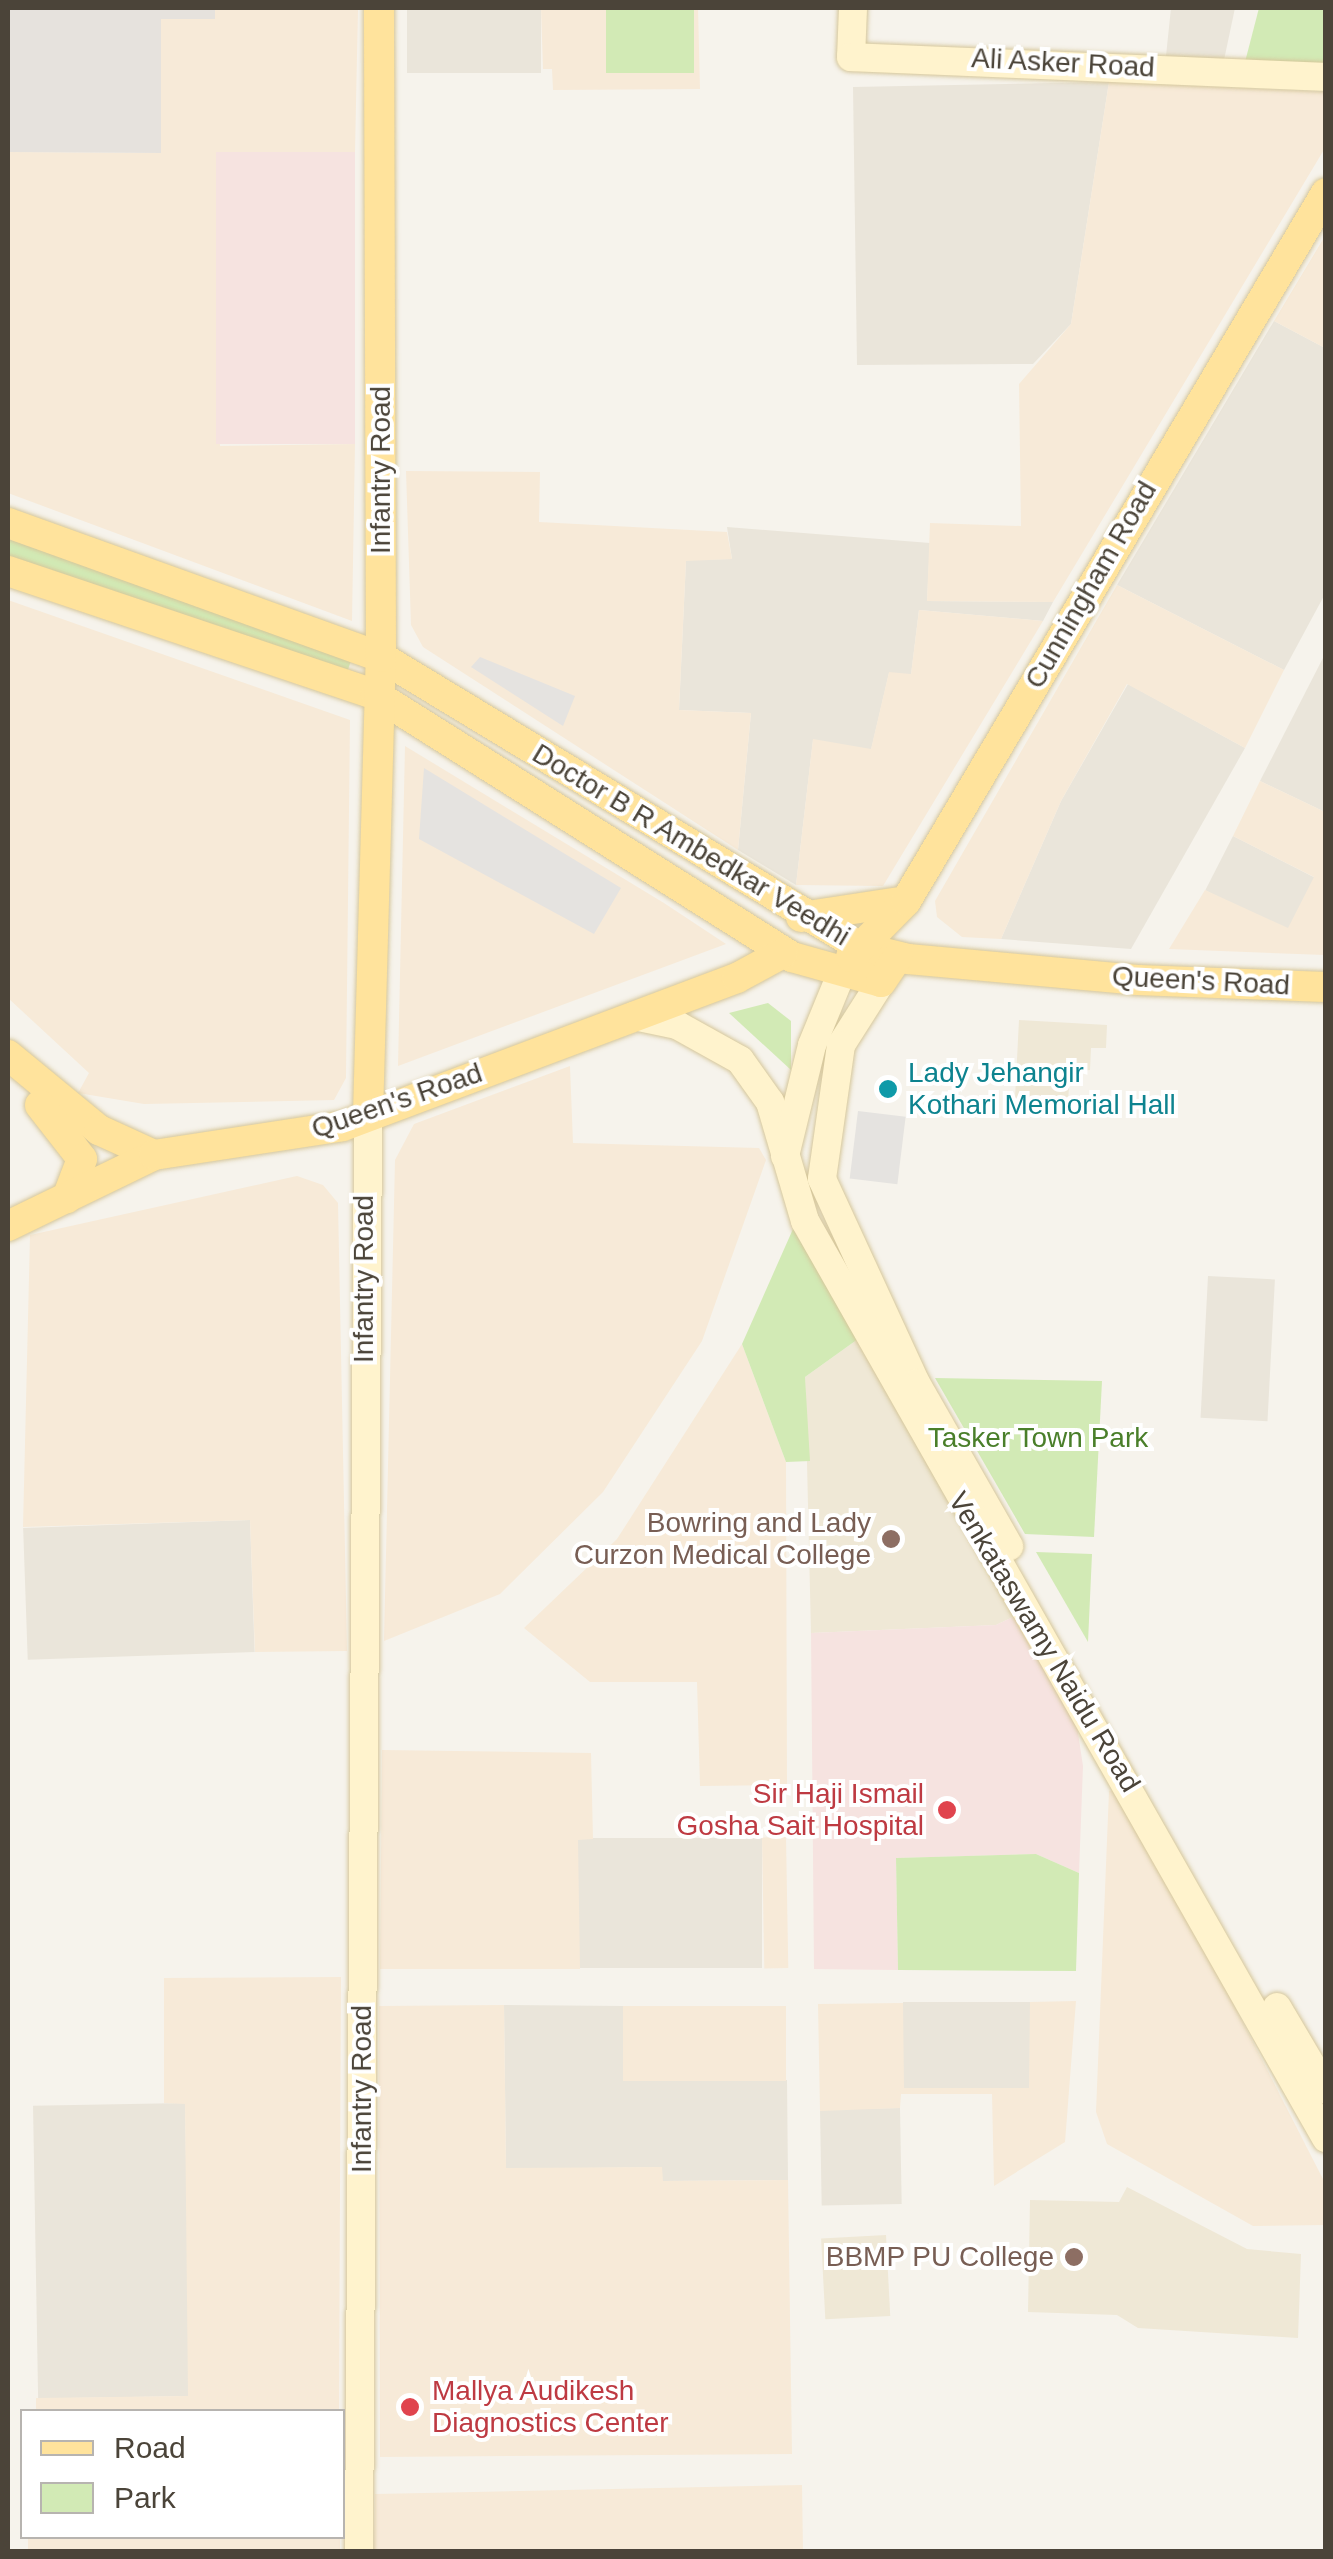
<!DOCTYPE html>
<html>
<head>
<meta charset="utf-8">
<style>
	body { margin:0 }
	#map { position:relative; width:1333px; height:2559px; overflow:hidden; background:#f6f3ec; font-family:Helvetica,sans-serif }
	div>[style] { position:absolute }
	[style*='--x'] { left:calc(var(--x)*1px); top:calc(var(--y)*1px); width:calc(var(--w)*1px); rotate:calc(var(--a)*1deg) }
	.residential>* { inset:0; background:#eae5da; transform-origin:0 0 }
	.commercial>* { inset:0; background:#f7ead8; transform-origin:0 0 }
	.industrial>* { inset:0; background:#e6e2dd }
	.education>* { inset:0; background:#efe8d6; transform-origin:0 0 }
	.medical>* { inset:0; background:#f6e3e0; transform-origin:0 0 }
	.green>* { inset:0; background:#d2eab5; transform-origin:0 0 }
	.parking>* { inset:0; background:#e5e3e0; transform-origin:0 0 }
	.roads { filter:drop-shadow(0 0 2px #d6c79b) drop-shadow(0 0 2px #d6c79b) }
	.secondary>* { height:28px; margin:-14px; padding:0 14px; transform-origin:14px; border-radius:14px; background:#fff3cd }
	.primary>* { height:30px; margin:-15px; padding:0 15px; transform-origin:15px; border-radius:15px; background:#ffe39c }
	.dots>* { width:28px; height:28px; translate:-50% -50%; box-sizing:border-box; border:5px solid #fff; border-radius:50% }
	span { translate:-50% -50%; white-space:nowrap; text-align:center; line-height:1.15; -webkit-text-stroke:8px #fff; paint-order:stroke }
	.street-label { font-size:28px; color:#4b4439 }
	.culture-label { font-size:28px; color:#0d838f }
	.left { translate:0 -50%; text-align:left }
	.park-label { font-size:28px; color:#4a7f2a }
	.education-label { font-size:28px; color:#785e54 }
	.right { translate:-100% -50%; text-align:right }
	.health-label { font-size:28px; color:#be3a42 }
	.frame { position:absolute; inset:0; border:10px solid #4b4439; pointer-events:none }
	.legend { position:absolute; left:20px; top:2409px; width:325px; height:130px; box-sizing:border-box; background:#fff; border:2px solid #b7b4b0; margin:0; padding:12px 18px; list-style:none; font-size:30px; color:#4b4439 }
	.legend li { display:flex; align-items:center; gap:20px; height:50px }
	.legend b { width:50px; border:2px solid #b7b4b0 }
</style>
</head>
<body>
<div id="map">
	<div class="residential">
		<i style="left:407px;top:8px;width:134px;height:65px"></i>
		<i style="clip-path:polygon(1171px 8px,1235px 8px,1224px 60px,1166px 56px)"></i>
		<i style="clip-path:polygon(1109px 82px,1071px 324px,1033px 364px,857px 365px,853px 87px)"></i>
		<i style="clip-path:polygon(1274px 321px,1325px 348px,1325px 594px,1284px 670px,1117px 585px)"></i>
		<i style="clip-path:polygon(727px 527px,930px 543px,927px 601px,1053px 602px,1043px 621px,919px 610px,911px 675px,889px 673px,871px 750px,813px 740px,796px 885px,738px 850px,751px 713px,679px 710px,686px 560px,732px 559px)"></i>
		<i style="clip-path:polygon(1325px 654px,1325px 812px,1260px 781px)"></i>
		<i style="clip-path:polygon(1128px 684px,1245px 748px,1131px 949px,1001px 939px,1061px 801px)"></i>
		<i style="left:1233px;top:836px;width:92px;height:61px;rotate:27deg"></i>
		<i style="left:1208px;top:1276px;width:67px;height:142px;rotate:3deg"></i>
		<i style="left:250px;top:1520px;width:132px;height:227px;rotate:88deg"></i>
		<i style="left:762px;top:1838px;width:130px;height:184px;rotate:90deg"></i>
		<i style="left:1030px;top:2002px;width:86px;height:127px;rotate:90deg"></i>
		<i style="clip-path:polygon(504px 2005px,623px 2006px,625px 2081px,787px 2080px,788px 2180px,662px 2181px,662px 2167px,506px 2169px)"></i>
		<i style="left:185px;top:2103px;width:293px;height:152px;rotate:89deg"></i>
		<i style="left:900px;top:2108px;width:96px;height:80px;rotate:89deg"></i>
	</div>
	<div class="commercial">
		<i style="clip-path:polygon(215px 8px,358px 8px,355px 152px,216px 154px,220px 446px,355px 444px,352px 621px,8px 493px,8px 152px,160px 153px,161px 18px,214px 19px)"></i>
		<i style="clip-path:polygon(541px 8px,698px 8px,700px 89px,553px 90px,552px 69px,543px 69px)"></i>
		<i style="clip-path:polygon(1109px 82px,1325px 92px,1325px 148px,1053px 602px,927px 601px,930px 523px,1021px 526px,1019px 384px,1071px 324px)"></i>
		<i style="clip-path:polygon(1325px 236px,1325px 348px,1274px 321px)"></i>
		<i style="clip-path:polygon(406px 471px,540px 472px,539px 522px,727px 532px,732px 559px,686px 561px,679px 710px,751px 713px,738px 850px,423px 647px,411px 625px)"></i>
		<i style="clip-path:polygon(1117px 585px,1284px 670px,1245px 748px,1127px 684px,1061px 801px,1001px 939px,962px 937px,937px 917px,935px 901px)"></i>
		<i style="clip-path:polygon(8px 600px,350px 720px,346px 1078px,334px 1100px,144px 1104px,78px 1093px,89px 1073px,8px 998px)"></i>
		<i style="clip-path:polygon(919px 610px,1043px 621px,883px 886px,796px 885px,813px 739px,871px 749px,889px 672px,911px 674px)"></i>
		<i style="clip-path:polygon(405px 746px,664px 903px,726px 944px,398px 1066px)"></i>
		<i style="clip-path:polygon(1260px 781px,1325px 812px,1325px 955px,1169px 949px,1205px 890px,1288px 928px,1314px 877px,1233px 836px)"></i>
		<i style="clip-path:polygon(570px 1066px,573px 1143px,759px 1148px,766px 1160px,702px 1341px,603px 1492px,500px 1594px,384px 1641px,395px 1160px,414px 1124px)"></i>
		<i style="clip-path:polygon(297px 1176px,323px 1185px,338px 1203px,347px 1651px,255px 1652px,250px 1520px,23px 1527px,30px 1235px)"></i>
		<i style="clip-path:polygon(742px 1344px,786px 1462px,787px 1785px,700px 1786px,697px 1682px,590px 1682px,524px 1628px,617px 1539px)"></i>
		<i style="clip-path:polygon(382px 1750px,591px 1753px,593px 1839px,578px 1840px,580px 1969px,380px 1969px)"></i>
		<i style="clip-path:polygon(1123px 1788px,1325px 2183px,1325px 2225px,1253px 2226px,1107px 2144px,1096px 2112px,1109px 1791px)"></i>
		<i style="left:786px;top:1837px;width:131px;height:24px;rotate:89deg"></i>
		<i style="clip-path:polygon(341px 1977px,339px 2411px,36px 2411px,36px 2398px,188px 2396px,185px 2104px,164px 2103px,164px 1978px)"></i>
		<i style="clip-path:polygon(1076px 2001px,1065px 2142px,994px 2186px,992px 2094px,901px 2094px,900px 2108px,820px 2111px,818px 2004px,903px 2003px,904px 2088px,1029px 2088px,1030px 2002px)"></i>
		<i style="clip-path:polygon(504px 2005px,506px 2168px,662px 2167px,663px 2181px,788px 2180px,792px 2454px,380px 2457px,379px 2006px)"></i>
		<i style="left:623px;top:2006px;width:163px;height:75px"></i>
		<i style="clip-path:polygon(802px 2485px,803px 2551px,374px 2551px,375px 2494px)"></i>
		<i style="left:340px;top:2537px;width:15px;height:312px;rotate:90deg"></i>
	</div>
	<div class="industrial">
		<i style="clip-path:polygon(8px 8px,215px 8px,215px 19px,161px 19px,161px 153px,8px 152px)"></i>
	</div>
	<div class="education">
		<i style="clip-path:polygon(1019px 1020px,1107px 1025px,1106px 1048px,1091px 1048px,1090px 1070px,1070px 1072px,1068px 1102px,1015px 1098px)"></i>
		<i style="clip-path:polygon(858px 1339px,1015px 1616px,996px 1625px,811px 1633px,805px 1377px)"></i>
		<i style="clip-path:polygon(1127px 2187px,1247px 2249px,1301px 2254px,1298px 2338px,1138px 2328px,1117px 2315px,1028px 2312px,1030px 2200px,1119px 2202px)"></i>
		<i style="left:886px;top:2235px;width:81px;height:65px;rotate:87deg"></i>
	</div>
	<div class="medical">
		<i style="left:355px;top:152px;width:292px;height:139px;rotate:90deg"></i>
		<i style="clip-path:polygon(1015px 1616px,1076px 1720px,1083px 1766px,1079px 1873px,1036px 1854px,896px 1858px,898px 1970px,814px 1969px,811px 1633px,996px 1625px)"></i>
	</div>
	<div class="green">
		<i style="left:606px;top:8px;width:88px;height:65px"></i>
		<i style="clip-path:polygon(1259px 8px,1325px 8px,1325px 64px,1245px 62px)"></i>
		<i style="left:8px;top:539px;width:364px;height:18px;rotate:19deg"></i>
		<i style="clip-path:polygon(768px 1003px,791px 1021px,791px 1070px,729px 1013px)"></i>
		<i style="clip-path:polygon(793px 1229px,858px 1339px,805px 1377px,810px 1461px,786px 1462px,742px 1344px)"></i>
		<i style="clip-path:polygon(935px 1378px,1102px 1381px,1094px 1537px,1025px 1534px)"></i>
		<i style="clip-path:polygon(1036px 1552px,1092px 1554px,1088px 1642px)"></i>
		<i style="clip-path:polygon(1036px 1854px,1079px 1873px,1076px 1971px,898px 1970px,896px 1858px)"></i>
	</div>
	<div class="parking">
		<i style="clip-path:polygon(480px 657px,575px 696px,563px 726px,471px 667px)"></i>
		<i style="clip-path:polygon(424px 768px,621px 888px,594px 934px,419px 839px)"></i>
		<i style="left:858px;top:1111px;width:48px;height:68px;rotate:7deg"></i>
	</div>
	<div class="roads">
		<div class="secondary">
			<i style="--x:853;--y:8;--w:49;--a:92.3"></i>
			<i style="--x:851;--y:57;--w:475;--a:2.4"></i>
			<i style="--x:881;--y:982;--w:75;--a:122.4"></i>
			<i style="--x:841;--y:1045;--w:135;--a:98.1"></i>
			<i style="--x:822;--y:1179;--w:225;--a:65.3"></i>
			<i style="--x:916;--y:1383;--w:188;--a:60.3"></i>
			<i style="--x:634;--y:1016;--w:44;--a:11.8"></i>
			<i style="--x:677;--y:1025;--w:72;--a:29.1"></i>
			<i style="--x:740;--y:1060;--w:52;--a:54.5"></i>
			<i style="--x:770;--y:1102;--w:124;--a:73.6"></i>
			<i style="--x:805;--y:1221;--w:1055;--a:60.4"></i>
			<i style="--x:785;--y:1156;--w:114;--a:-76.3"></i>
			<i style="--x:812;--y:1045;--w:84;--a:-67.7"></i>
			<i style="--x:1277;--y:2007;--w:96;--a:59.4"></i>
			<i style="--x:359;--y:2552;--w:1437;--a:-89.64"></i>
		</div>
		<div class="primary">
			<i style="--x:8;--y:523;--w:396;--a:19.8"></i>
			<i style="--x:381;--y:657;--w:560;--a:31.19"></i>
			<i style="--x:860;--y:947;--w:49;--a:14"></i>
			<i style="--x:908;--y:959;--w:230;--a:5.2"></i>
			<i style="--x:1137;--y:980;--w:189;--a:2.1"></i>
			<i style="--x:8;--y:571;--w:388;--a:18.6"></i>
			<i style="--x:376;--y:695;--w:492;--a:32.2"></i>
			<i style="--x:792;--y:957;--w:92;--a:15.7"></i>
			<i style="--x:881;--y:982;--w:30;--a:-56"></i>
			<i style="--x:801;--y:917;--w:106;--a:-8.7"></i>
			<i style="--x:851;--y:957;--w:78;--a:-45.5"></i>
			<i style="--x:906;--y:901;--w:823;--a:-59.32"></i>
			<i style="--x:8;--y:1055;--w:118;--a:39.5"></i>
			<i style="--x:99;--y:1130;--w:60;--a:24.4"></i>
			<i style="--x:40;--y:1105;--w:68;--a:52.1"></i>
			<i style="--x:82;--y:1159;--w:42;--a:111"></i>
			<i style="--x:368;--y:1115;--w:458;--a:-88.4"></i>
			<i style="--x:381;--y:657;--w:649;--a:-90.18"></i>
			<i style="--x:8;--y:1226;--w:162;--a:-25.9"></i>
			<i style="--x:154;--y:1155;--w:191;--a:-8.7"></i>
			<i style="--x:343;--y:1126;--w:421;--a:-20.6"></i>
			<i style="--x:737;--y:978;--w:52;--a:-28.5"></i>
		</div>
	</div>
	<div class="dots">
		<i style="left:888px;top:1089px;background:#0f9aa8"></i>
		<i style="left:891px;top:1539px;background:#8d6e63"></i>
		<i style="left:947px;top:1810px;background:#e0444e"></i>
		<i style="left:1074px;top:2257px;background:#8d6e63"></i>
		<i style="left:410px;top:2407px;background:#e0444e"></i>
	</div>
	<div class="street-label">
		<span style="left:1063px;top:63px;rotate:3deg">Ali Asker Road</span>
		<span style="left:381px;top:470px;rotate:-90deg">Infantry Road</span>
		<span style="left:1091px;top:585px;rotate:-60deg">Cunningham Road</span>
		<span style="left:691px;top:845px;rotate:31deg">Doctor B R Ambedkar Veedhi</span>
		<span style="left:1201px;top:981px;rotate:3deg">Queen's Road</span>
		<span style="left:397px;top:1101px;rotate:-19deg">Queen's Road</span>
		<span style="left:364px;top:1279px;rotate:-90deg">Infantry Road</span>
		<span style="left:1044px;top:1642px;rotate:59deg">Venkataswamy Naidu Road</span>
		<span style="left:362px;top:2089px;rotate:-90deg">Infantry Road</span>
	</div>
	<div class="culture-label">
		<span class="left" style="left:908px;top:1089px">Lady Jehangir<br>Kothari Memorial Hall</span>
	</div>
	<div class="park-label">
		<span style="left:1038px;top:1438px">Tasker Town Park</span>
	</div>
	<div class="education-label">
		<span class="right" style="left:871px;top:1539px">Bowring and Lady<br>Curzon Medical College</span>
		<span class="right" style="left:1054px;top:2257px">BBMP PU College</span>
	</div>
	<div class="health-label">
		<span class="right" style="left:924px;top:1810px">Sir Haji Ismail<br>Gosha Sait Hospital</span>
		<span class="left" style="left:432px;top:2407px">Mallya Audikesh<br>Diagnostics Center</span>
	</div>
	<div class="frame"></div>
	<ul class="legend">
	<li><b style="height:12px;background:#ffe39c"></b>Road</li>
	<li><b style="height:28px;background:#d2eab5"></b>Park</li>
	</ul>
</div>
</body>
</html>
